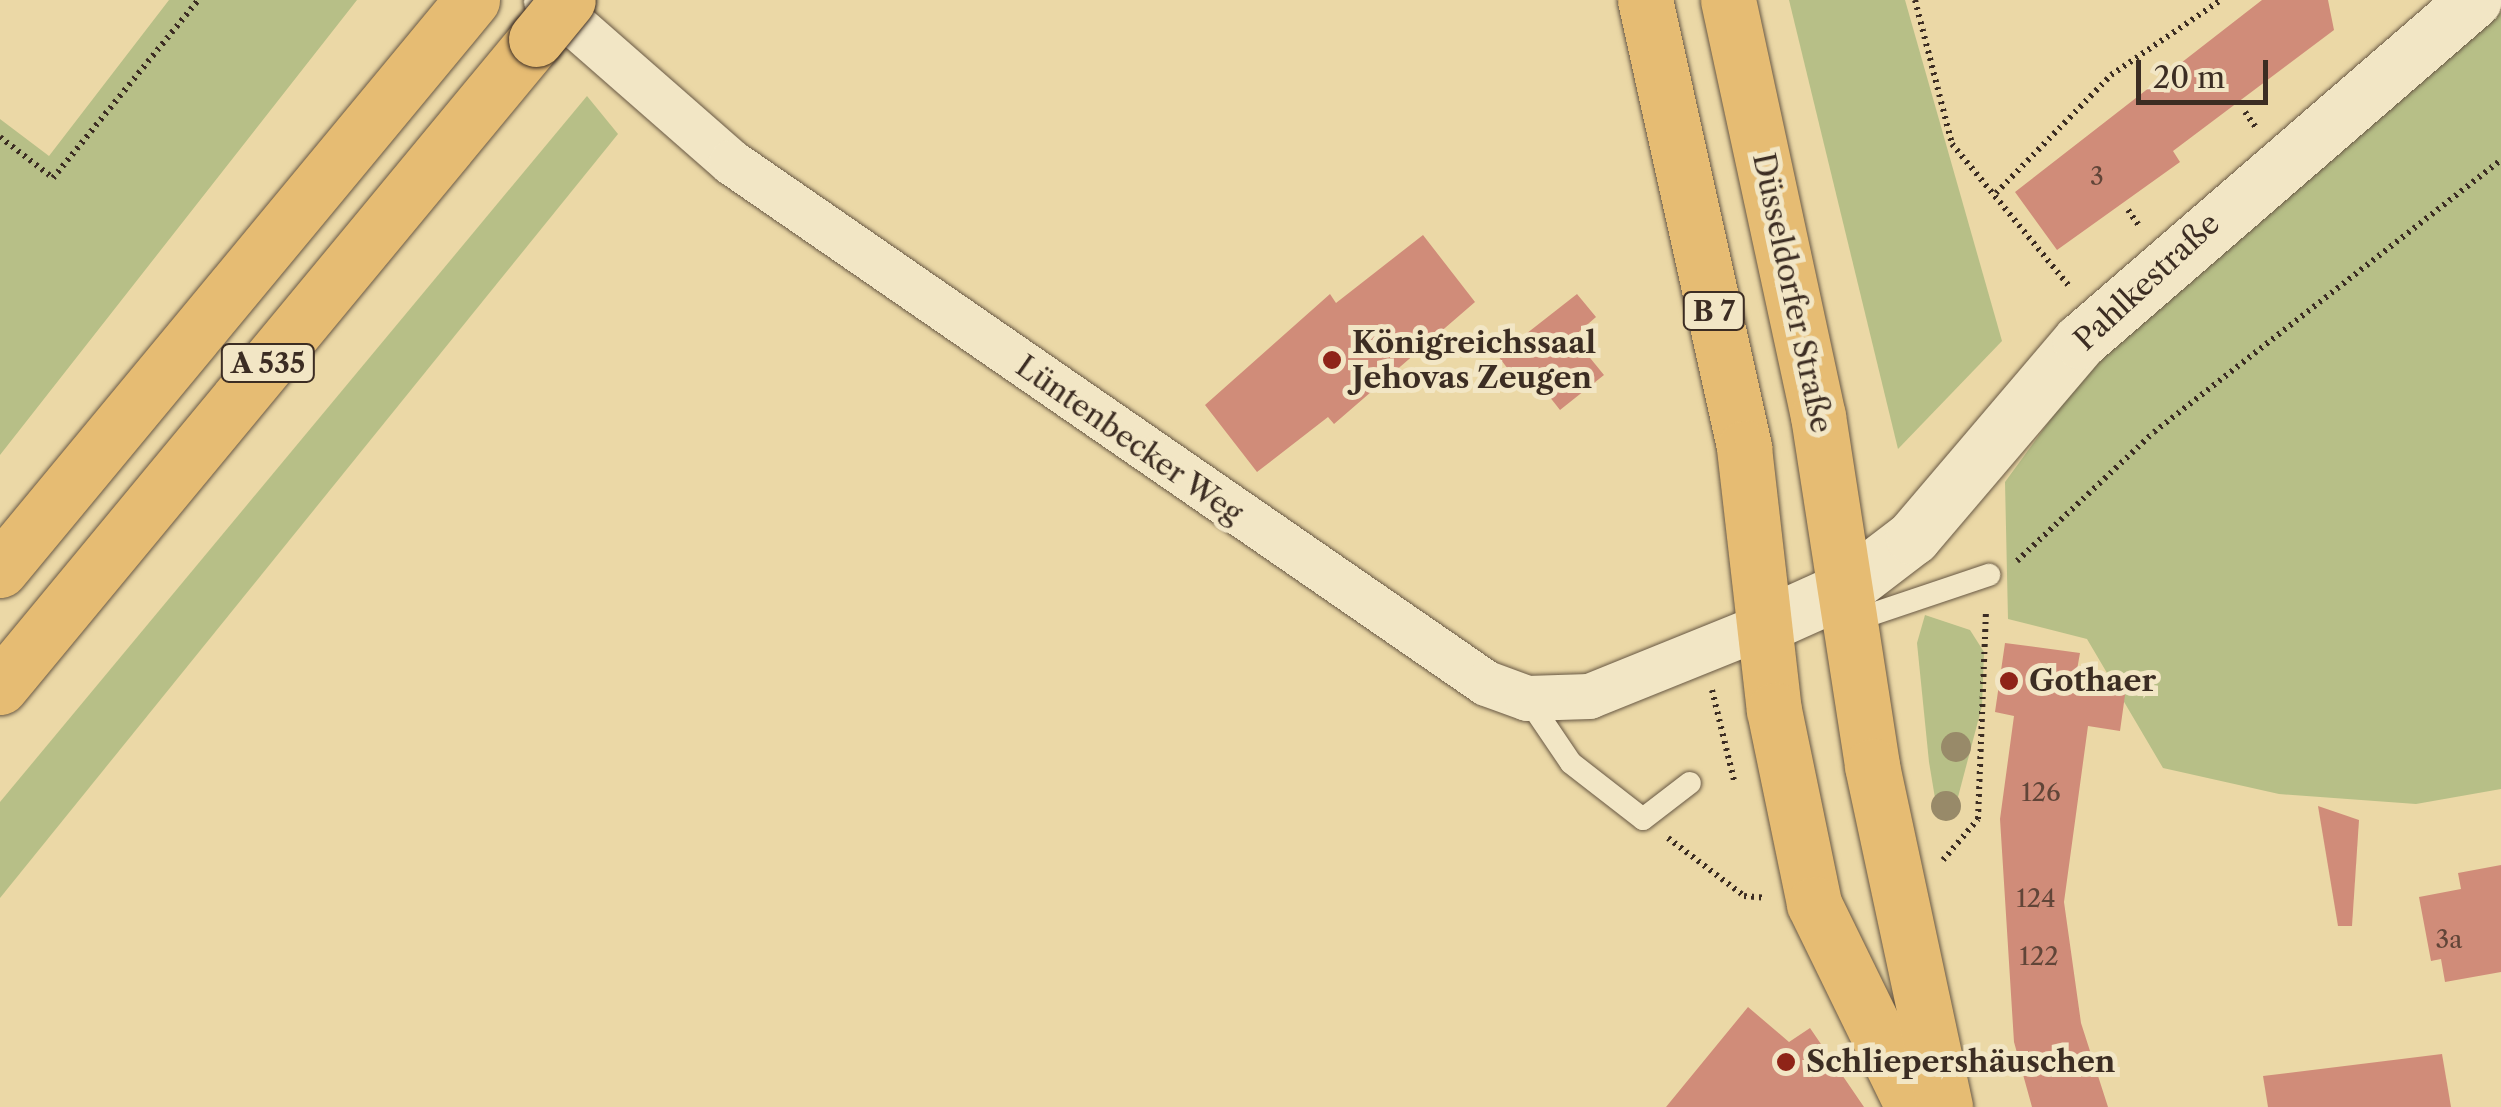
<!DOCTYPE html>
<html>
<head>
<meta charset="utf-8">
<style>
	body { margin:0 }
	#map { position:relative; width:2501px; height:1107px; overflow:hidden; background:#ebd8a6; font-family:"Libre Caslon Text",serif }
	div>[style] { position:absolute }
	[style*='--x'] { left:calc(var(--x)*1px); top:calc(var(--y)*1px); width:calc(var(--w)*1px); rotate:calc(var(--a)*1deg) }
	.green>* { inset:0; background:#b7bf87 }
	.building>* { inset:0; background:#d08c79 }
	.path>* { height:6px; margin-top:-3px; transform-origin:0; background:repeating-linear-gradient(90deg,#3c2d23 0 2.5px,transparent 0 7.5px) }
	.roads { filter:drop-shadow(0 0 2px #685844) drop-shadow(0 0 2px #685844) }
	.service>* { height:22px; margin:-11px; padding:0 11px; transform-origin:11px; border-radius:11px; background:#f2e6c5 }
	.minor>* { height:45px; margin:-22.5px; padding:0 22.5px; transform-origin:22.5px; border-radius:22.5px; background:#f2e6c5 }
	.tertiary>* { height:55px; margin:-27.5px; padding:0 27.5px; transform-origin:27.5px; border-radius:27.5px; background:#f2e6c5 }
	.primary>* { height:55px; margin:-27.5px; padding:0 27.5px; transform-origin:27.5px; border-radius:27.5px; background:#e6bc73 }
	.motorway>* { height:55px; margin:-27.5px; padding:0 27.5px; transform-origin:27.5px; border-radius:27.5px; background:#e6bc73 }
	.bridges { filter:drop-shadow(0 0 2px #3c2d23) drop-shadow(0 0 2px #3c2d23) }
	.motorway-bridge>* { height:55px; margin:-27.5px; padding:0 27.5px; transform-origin:27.5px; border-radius:27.5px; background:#e6bc73 }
	.trees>* { width:30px; height:30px; margin:-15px; border-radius:50%; background:#988a69 }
	.dots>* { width:28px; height:28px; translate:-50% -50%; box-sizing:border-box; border:5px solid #f2e6c5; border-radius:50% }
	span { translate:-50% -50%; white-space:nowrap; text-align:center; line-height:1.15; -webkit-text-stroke:10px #f2e6c5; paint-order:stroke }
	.number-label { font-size:25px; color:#614538 }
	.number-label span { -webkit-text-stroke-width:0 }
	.shield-label span { padding:2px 8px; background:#f2e6c5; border:2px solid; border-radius:8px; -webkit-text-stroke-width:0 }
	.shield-label { font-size:28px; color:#3c2d23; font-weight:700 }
	.street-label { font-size:30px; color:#3c2d23 }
	.poi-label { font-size:30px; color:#3c2d23; font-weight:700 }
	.left { translate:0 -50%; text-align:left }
	.scale { position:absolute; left:2136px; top:60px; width:132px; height:45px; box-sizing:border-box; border:5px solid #3c2d23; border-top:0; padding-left:12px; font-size:30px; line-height:35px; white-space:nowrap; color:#3c2d23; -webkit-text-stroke:8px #f2e6c5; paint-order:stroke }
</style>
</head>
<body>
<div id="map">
	<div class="green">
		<i style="clip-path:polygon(169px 0,357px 0,0 455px,0 119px,49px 156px)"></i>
		<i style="clip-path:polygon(1789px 0,1905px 0,2002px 341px,1898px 449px)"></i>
		<i style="clip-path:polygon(2501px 12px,2501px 789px,2416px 804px,2279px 794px,2163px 768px,2087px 639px,2008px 619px,2005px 482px,2077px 383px,2145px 313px)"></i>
		<i style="clip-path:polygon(587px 96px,618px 134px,0 898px,0 802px)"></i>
		<i style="clip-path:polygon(1925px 615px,1970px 630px,1984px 652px,1982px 706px,1953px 816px,1937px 810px,1929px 762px,1917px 643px)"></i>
	</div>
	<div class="building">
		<i style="clip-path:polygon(2262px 0,2328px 0,2334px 30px,2173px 151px,2180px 162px,2057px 250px,2015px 192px)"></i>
		<i style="clip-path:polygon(1423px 235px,1475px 302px,1334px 424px,1328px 417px,1257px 472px,1205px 405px,1330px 294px,1336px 303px)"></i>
		<i style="clip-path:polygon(1577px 294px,1596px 317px,1573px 337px,1604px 375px,1560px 410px,1530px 372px,1518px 382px,1498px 356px)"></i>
		<i style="clip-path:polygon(2005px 643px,2080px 653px,2075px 681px,2126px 688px,2120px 731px,2088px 726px,2064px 902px,2081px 1023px,2108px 1107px,2032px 1107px,2014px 1042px,2000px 819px,2014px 716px,1995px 712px)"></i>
		<i style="clip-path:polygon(2318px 806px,2359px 820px,2352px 926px,2338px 926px)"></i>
		<i style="clip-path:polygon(2501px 865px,2501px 972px,2445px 982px,2441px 959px,2431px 961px,2419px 897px,2461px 889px,2458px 873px)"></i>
		<i style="clip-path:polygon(1748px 1007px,1789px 1042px,1810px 1028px,1864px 1107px,1666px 1107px)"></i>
		<i style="clip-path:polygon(2442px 1054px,2451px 1107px,2268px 1107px,2263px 1076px)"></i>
	</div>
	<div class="path">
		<i style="--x:1915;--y:0;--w:149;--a:75.6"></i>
		<i style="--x:1952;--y:144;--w:184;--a:50.5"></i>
		<i style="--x:2245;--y:112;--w:19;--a:55"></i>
		<i style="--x:0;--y:137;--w:67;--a:37.7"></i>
		<i style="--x:53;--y:178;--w:230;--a:-50.8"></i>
		<i style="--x:1996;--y:193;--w:165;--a:-45.7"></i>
		<i style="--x:2111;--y:75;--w:133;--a:-34.3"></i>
		<i style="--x:2128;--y:210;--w:19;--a:55"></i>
		<i style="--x:2017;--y:561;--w:188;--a:-43.3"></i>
		<i style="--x:2154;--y:432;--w:441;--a:-38.1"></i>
		<i style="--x:1712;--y:690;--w:93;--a:76.3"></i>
		<i style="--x:1668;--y:838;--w:96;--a:37.3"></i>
		<i style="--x:1744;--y:896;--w:21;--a:5"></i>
		<i style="--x:1943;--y:860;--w:54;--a:-49.5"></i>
		<i style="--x:1978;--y:819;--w:208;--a:-87.8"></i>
	</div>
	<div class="roads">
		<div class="service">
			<i style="--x:1849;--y:622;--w:148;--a:-18.6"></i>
			<i style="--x:1527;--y:698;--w:78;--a:55.9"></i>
			<i style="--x:1571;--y:763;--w:91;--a:37.9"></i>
			<i style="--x:1643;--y:819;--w:59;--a:-37.5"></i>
		</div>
		<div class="minor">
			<i style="--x:546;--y:0;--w:246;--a:41.2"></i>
			<i style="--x:731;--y:162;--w:917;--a:34.61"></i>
			<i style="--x:1486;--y:683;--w:44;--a:20.1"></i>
			<i style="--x:1527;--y:698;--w:62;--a:-1.8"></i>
			<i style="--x:1589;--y:696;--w:192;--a:-22"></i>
		</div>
		<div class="tertiary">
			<i style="--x:1767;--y:624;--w:85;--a:-24.2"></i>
			<i style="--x:1845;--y:589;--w:86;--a:-37.4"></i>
			<i style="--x:1913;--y:537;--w:257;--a:-49.6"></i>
			<i style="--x:2080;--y:341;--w:521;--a:-40.88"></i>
		</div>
		<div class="primary">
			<i style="--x:1645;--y:0;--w:459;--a:77.5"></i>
			<i style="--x:1744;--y:448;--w:264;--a:83.5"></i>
			<i style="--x:1774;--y:710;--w:198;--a:78.3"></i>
			<i style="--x:1814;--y:904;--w:226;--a:64"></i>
			<i style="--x:1728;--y:0;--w:426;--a:77.8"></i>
			<i style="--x:1818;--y:416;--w:354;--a:81.2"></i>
			<i style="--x:1872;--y:766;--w:349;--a:77.9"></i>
		</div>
		<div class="motorway">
			<i style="--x:0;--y:570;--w:740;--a:-50.37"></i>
			<i style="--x:0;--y:687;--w:841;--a:-50.4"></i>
		</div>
	</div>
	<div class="bridges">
		<div class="motorway-bridge">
			<i style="--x:536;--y:39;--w:50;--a:-50.6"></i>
		</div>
	</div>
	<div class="trees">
		<i style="left:1956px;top:747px"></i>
		<i style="left:1946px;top:806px"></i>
	</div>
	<div class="dots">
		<i style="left:1332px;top:360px;background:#8f2418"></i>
		<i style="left:2009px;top:681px;background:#8f2418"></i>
		<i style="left:1786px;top:1062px;background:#8f2418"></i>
	</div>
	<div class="number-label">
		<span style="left:2097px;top:177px">3</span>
		<span style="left:2041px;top:793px">126</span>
		<span style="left:2036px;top:899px">124</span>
		<span style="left:2449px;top:940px">3a</span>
		<span style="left:2039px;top:957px">122</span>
	</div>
	<div class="shield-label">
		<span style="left:1714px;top:311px">B 7</span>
		<span style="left:268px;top:363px">A 535</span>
	</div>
	<div class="street-label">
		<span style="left:2147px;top:282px;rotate:-43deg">Pahlkestraße</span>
		<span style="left:1792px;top:293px;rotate:78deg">Düsseldorfer Straße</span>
		<span style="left:1129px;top:440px;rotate:35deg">Lüntenbecker Weg</span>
	</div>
	<div class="poi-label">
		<span class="left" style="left:1352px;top:360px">Königreichssaal<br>Jehovas Zeugen</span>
		<span class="left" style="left:2029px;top:681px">Gothaer</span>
		<span class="left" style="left:1806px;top:1062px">Schliepershäuschen</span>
	</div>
	<div class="scale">20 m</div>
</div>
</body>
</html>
